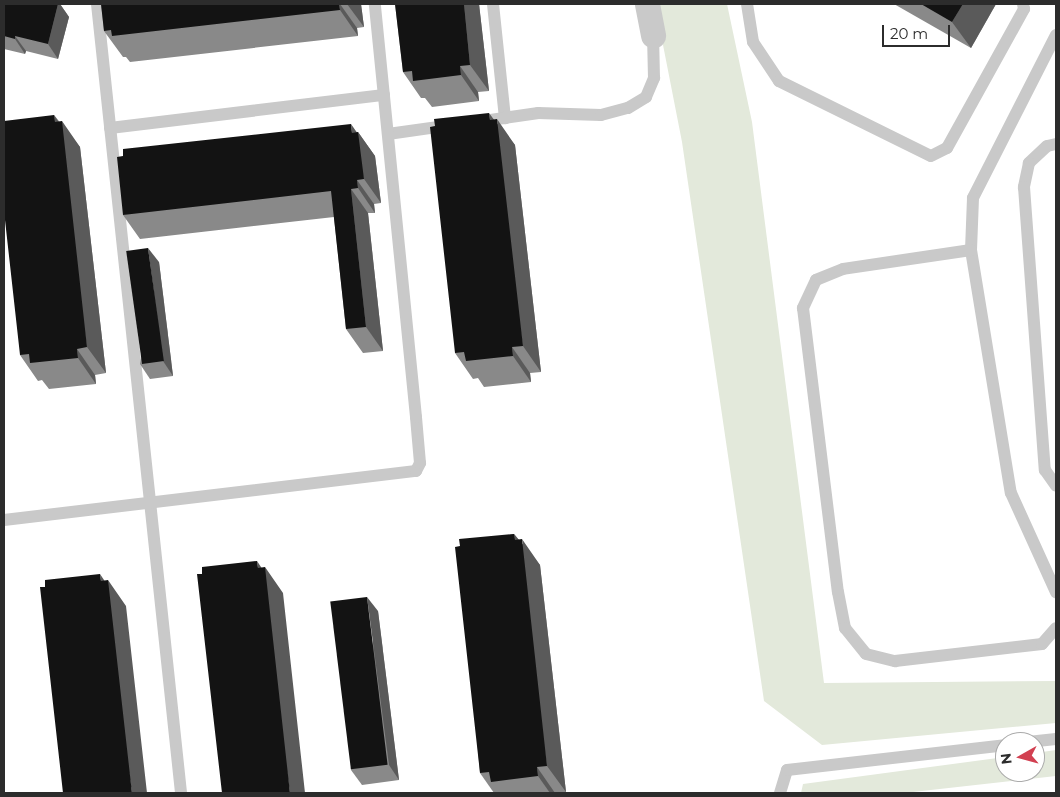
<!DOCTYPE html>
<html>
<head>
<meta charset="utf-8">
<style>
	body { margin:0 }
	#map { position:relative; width:1060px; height:797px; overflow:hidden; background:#fff; font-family:Montserrat,sans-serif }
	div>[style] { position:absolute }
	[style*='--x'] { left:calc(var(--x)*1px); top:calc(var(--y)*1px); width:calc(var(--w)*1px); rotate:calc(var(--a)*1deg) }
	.green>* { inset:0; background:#e3e9db }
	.lane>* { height:12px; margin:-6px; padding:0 6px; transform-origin:6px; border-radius:6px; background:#c9c9c9 }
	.street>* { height:25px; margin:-12.5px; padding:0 12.5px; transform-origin:12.5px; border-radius:12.5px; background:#c9c9c9 }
	.wall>* { inset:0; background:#898989 }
	.shaded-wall>* { inset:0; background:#5a5a5a }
	.building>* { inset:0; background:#131313; transform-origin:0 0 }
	span { translate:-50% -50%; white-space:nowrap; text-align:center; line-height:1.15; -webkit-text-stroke:5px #fff; paint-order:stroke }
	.frame { position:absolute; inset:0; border:5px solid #2c2c2c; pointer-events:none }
	.north { position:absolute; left:995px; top:732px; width:50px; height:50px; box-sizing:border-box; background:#fff; border:1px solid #ababab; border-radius:50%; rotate:263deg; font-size:14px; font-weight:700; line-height:20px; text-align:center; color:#2c2c2c }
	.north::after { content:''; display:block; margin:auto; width:18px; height:22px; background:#d24051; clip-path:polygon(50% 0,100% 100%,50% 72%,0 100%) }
	.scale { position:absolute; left:882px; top:25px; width:68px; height:22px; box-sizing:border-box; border:2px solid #2c2c2c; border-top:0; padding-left:6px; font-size:15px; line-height:18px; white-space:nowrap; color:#2c2c2c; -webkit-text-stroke:4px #fff; paint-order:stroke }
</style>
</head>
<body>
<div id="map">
	<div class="green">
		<i style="clip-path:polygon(655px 4px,727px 4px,752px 122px,824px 683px,1056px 681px,1056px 723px,822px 745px,764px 701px,682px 142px)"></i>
		<i style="clip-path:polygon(1056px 750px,1056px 776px,904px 793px,801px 793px,803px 784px,1005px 757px,1005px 772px,1035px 772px,1035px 753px)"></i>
	</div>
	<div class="lane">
		<i style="--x:97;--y:4;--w:793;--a:83.92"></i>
		<i style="--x:493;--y:4;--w:115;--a:84"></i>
		<i style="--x:747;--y:4;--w:38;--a:81"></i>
		<i style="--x:753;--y:42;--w:47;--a:56.3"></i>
		<i style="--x:779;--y:81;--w:169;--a:26.3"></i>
		<i style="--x:931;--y:156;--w:18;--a:-27"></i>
		<i style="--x:947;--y:148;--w:159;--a:-61"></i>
		<i style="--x:1024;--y:9;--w:5;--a:-101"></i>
		<i style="--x:1056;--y:35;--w:183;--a:117"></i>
		<i style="--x:973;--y:198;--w:52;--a:92.2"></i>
		<i style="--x:971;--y:250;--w:246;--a:80.7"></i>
		<i style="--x:1011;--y:493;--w:109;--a:65.6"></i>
		<i style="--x:477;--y:122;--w:62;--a:-8.4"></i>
		<i style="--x:538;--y:113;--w:63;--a:1.8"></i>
		<i style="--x:601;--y:115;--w:28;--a:-15"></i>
		<i style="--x:628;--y:108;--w:21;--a:-31"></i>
		<i style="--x:646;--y:97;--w:21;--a:-67"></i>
		<i style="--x:654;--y:78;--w:43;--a:-91.3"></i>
		<i style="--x:110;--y:128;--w:276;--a:-6.9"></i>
		<i style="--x:388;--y:134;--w:58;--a:-8"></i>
		<i style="--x:1056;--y:144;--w:9;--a:167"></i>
		<i style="--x:1047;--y:146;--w:25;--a:137"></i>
		<i style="--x:1029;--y:163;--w:25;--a:102"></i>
		<i style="--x:1024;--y:187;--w:284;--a:85.8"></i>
		<i style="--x:1045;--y:470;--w:19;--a:55"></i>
		<i style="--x:971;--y:250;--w:129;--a:171.6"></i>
		<i style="--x:843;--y:269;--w:29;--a:158"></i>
		<i style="--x:816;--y:280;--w:31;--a:115"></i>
		<i style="--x:803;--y:308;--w:286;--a:83"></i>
		<i style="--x:838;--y:592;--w:37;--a:79"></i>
		<i style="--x:845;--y:628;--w:33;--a:51"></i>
		<i style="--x:866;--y:654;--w:30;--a:14"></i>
		<i style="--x:895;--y:661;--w:148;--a:-6.6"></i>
		<i style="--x:1042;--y:644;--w:21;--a:-49"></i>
		<i style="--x:4;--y:520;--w:415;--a:-6.8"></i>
		<i style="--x:416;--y:471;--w:9;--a:-63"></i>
		<i style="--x:420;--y:463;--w:46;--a:-95"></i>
		<i style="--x:416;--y:417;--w:415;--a:-95.7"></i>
		<i style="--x:1028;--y:742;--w:28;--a:-6"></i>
		<i style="--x:780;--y:793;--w:24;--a:-73"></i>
		<i style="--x:787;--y:770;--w:219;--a:-6.5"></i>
	</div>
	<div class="street">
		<i style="--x:647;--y:4;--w:32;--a:79"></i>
	</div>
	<div class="wall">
		<i style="clip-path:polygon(4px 4px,60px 4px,69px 17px,58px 59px,26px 51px,25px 54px,4px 49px)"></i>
		<i style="clip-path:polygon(101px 4px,361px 4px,364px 27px,357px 28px,358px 36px,130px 62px,126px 57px,123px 57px,104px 31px)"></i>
		<i style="clip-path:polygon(395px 4px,479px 4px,489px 91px,478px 92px,479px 101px,432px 107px,425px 98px,421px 98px,403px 72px)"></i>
		<i style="clip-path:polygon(894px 4px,996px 4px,971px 48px)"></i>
		<i style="clip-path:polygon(54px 115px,80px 147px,106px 373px,95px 375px,96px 384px,49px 389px,42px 380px,38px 381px,20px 355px)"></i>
		<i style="clip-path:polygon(494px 120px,515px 145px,541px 372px,530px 373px,531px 382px,484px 387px,478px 378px,473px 379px,455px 353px)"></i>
		<i style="clip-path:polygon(358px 132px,375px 156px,381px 203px,374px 204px,375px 213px,368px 213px,383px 351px,363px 353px,346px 329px,334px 217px,140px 239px,123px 215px)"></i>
		<i style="clip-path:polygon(159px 262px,173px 376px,150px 379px,140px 364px)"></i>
		<i style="clip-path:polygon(514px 534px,540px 565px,566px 792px,555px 793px,494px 793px,480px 773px,460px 546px)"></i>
		<i style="clip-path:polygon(378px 611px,399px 780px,362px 785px,351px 770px)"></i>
	</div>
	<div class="shaded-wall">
		<i style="clip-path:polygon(58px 4px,60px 4px,69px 17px,58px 59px,48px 44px)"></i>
		<i style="clip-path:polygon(339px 4px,340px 4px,357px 28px,358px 36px,340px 10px)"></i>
		<i style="clip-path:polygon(347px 4px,361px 4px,364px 27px)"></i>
		<i style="clip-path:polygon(464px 4px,479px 4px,489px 91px,470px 65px)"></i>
		<i style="clip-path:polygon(963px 4px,996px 4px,971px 48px,952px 22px)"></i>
		<i style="clip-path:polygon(15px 36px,26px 51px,25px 54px,15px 39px)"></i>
		<i style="clip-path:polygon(460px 66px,478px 92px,479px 101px,461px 75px)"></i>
		<i style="clip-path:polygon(489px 113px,498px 125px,497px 119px,515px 145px,541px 372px,523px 346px)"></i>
		<i style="clip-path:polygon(54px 115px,62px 127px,62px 121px,80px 147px,106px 373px,87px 347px)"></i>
		<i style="clip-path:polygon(351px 124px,358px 134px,358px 132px,375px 156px,381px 203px,364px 179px,352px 133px)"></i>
		<i style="clip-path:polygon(357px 180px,374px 204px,375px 213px,358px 188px)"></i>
		<i style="clip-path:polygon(351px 189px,368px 213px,383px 351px,366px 327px)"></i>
		<i style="clip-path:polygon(148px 248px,159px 262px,173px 376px,163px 361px)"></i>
		<i style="clip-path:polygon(512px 347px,530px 373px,531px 382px,513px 356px)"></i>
		<i style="clip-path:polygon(77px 349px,95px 375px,96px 384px,78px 358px)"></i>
		<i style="clip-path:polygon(514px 534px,523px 545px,522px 539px,540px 565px,566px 792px,547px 766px)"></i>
		<i style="clip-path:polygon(257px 561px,265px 573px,265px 567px,283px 593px,305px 793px,290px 793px)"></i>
		<i style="clip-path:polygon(100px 574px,108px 586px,108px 580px,126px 606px,147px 793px,132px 793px)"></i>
		<i style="clip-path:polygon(367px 597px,378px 611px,399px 780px,389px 765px)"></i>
		<i style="clip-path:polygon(537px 767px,555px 793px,550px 793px,538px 776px)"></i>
	</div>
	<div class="building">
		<i style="clip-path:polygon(4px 4px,58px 4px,48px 44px,15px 36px,15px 39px,4px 36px)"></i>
		<i style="clip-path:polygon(101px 4px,339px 4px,340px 10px,112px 36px,111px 30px,104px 31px)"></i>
		<i style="clip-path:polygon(395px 4px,464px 4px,470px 65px,460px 66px,461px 75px,413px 81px,412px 71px,403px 72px)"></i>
		<i style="clip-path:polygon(921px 4px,963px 4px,952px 22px)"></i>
		<i style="clip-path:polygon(489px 113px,490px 120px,497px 119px,523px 346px,512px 347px,513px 356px,466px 361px,464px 352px,455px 353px,430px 127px,435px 126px,434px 119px)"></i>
		<i style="clip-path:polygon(54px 115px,55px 122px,62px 121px,87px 347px,77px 349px,78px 358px,30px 363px,29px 354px,20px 355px,4px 211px,4px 121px)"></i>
		<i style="clip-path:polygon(351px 124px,352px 133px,358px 132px,364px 179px,357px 180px,358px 188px,351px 189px,366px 327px,346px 329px,331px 191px,123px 215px,117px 157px,123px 156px,123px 149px)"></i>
		<i style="left:148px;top:248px;width:114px;height:22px;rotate:82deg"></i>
		<i style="clip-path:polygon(514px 534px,515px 540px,522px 539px,547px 766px,537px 767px,538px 776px,491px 782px,489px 772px,480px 773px,455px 547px,460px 546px,459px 539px)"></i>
		<i style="clip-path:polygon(257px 561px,258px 568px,265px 567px,290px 793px,222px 793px,197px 574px,202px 574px,202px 567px)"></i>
		<i style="clip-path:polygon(100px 574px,101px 581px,108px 580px,132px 793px,63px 793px,40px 587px,45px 587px,45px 580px)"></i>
		<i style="left:367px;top:597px;width:169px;height:37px;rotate:83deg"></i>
	</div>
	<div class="frame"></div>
	<div class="north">N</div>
	<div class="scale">20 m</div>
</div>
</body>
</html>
